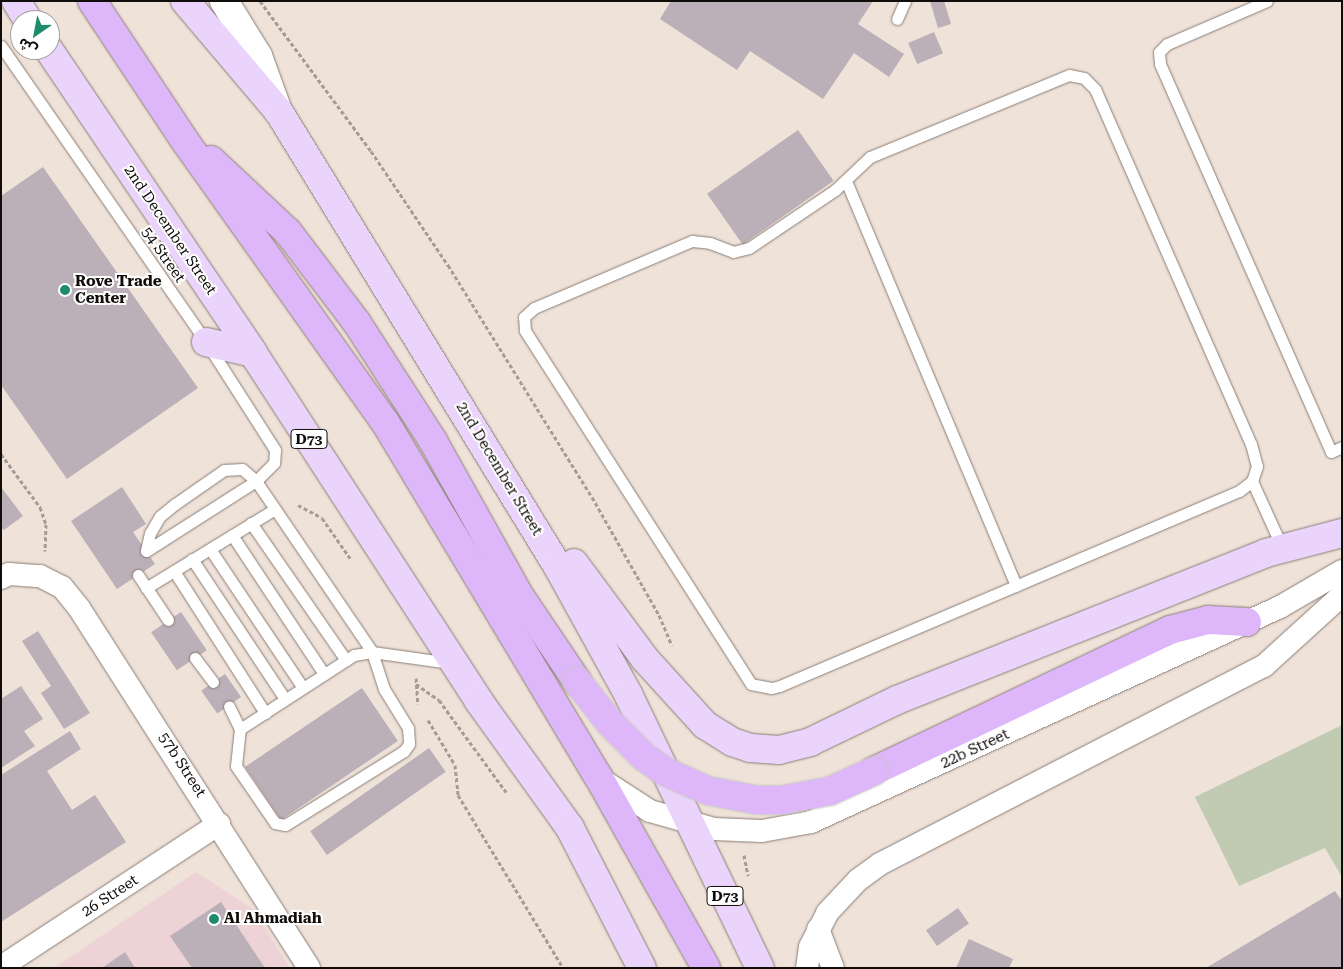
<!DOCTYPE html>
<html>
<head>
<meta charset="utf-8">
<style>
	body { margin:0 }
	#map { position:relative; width:1343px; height:969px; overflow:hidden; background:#efe2d9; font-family:"Roboto Serif","Noto Sans Arabic",serif }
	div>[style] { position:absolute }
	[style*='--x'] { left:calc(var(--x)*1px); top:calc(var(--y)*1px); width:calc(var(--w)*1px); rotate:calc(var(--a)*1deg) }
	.commercial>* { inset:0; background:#eed3d6 }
	.green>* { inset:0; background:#c0cbb2 }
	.building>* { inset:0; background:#bbafb8; transform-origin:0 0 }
	.path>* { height:3px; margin-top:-1.5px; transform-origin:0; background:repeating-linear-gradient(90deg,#a69c95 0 4px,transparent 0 6.5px) }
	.roads { filter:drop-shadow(0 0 1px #887d75) drop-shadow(0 0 1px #887d75) }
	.lane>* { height:11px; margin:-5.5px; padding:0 5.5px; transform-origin:5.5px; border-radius:5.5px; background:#fff }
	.street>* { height:22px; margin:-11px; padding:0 11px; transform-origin:11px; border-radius:11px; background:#fff }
	.secondary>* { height:28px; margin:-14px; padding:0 14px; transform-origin:14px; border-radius:14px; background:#fff }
	.primary>* { height:28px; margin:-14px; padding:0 14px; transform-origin:14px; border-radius:14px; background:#ebd4fc }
	.highway>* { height:28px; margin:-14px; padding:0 14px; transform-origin:14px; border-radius:14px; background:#deb7fa }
	.bridges { filter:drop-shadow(0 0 1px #c6c5c4) drop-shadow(0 0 1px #c6c5c4) }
	.highway-bridge>* { height:28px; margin:-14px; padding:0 14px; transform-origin:14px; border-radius:14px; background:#deb7fa }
	.dots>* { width:14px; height:14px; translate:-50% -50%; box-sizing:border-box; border:2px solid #fff; border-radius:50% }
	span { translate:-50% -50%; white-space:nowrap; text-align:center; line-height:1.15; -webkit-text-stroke:4px #fff; paint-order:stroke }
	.shield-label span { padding:1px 4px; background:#fff; border:1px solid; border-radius:4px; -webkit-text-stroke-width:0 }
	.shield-label { font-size:14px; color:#110d0a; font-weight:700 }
	.street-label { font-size:15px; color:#110d0a }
	.poi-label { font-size:15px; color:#110d0a; font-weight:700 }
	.left { translate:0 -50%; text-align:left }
	.frame { position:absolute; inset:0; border:2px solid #110d0a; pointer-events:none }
	.north { position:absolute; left:10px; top:10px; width:50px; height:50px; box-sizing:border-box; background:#fff; border:1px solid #a09e9d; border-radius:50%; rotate:213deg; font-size:14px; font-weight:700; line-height:20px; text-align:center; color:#110d0a }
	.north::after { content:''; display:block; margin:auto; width:18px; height:22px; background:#1e8c6a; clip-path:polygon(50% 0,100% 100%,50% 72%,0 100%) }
</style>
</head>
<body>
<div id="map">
	<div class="commercial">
		<i style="clip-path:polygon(196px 872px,253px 909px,290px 968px,54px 968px)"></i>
	</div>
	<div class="green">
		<i style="clip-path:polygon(1342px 725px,1342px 877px,1325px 848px,1239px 886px,1195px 797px)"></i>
	</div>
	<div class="building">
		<i style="clip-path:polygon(671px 1px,873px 1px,858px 24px,904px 54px,889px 77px,854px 53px,823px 99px,750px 51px,737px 70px,660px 19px)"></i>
		<i style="clip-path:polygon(930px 1px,944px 1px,951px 24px,938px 28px)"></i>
		<i style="left:934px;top:32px;width:23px;height:28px;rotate:67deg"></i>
		<i style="left:798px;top:130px;width:62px;height:111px;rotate:55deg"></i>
		<i style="clip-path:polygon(43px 167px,198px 388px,67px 479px,1px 385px,1px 196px)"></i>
		<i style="clip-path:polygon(1px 487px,23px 516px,4px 530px,1px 527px)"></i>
		<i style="clip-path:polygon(122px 487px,146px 524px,133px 532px,155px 564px,117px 589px,71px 521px)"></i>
		<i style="left:181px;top:612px;width:46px;height:36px;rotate:56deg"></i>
		<i style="clip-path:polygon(38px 631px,90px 713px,64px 729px,41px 693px,51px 686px,22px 641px)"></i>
		<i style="left:225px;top:674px;width:28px;height:29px;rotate:55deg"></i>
		<i style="clip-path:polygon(21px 686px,43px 719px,24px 731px,35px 746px,1px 768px,1px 699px)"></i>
		<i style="left:362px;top:688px;width:64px;height:141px;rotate:56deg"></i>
		<i style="clip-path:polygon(70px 731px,81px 749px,47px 771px,72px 810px,95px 795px,126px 842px,1px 922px,1px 775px)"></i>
		<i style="left:429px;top:748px;width:29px;height:145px;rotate:55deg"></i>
		<i style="clip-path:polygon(1335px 891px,1342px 901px,1342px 968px,1206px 968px)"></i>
		<i style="clip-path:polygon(221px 902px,265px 968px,192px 968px,170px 936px)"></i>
		<i style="left:958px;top:908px;width:19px;height:39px;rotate:55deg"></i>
		<i style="clip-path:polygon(969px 939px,1013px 959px,1009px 968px,956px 968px)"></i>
		<i style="clip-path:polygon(125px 952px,135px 968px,102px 968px)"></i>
	</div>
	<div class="path">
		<i style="--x:260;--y:1;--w:187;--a:53.5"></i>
		<i style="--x:371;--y:151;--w:138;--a:56"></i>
		<i style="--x:448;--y:265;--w:273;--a:58.2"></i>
		<i style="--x:592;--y:497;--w:136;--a:60.4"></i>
		<i style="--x:659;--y:615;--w:33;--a:67"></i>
		<i style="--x:1;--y:454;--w:66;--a:53.7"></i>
		<i style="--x:40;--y:507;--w:18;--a:71"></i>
		<i style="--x:46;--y:524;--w:27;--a:92"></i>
		<i style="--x:298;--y:505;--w:27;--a:28"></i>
		<i style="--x:322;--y:518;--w:49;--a:55"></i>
		<i style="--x:416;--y:678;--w:26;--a:86"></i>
		<i style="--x:416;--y:684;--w:28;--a:35"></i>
		<i style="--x:439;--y:700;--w:114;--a:53.9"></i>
		<i style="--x:428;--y:720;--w:52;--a:59"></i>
		<i style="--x:455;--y:765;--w:30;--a:84"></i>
		<i style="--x:458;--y:795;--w:202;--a:58.7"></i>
		<i style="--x:744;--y:855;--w:21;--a:79"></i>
	</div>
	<div class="roads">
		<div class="lane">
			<i style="--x:1267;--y:1;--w:109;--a:156.7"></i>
			<i style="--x:1167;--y:44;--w:11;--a:135"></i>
			<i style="--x:1159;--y:52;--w:12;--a:85"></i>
			<i style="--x:1160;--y:64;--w:424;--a:66.2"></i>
			<i style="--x:1331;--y:452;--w:12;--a:-24"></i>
			<i style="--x:897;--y:19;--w:20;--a:-66"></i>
			<i style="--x:1;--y:46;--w:360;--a:55.3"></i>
			<i style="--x:206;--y:342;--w:128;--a:57.4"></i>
			<i style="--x:275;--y:450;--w:13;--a:94"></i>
			<i style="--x:274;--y:463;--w:25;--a:135"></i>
			<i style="--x:256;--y:481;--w:18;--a:-139"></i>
			<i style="--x:242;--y:469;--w:18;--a:177"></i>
			<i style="--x:224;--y:470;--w:60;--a:145.2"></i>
			<i style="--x:175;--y:504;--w:19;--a:141"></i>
			<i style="--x:160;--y:516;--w:20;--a:120"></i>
			<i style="--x:150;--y:533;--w:18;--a:103"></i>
			<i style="--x:1069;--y:75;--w:15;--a:11"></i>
			<i style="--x:1084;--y:78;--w:16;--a:45"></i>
			<i style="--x:1095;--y:89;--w:388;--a:66.3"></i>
			<i style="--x:1251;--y:444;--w:23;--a:75"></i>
			<i style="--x:1257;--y:466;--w:16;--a:108"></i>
			<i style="--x:1252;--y:481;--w:16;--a:142"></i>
			<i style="--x:1239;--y:491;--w:499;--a:157"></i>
			<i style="--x:780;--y:686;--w:9;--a:167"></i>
			<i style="--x:771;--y:688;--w:20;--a:-169"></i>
			<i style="--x:751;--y:684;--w:420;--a:-122.6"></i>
			<i style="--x:525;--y:330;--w:13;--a:-94"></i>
			<i style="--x:524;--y:317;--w:13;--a:-42"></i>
			<i style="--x:534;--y:308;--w:172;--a:-23"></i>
			<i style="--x:692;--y:241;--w:18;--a:6"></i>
			<i style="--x:710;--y:243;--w:25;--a:21"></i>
			<i style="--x:733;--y:252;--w:16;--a:-14"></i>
			<i style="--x:749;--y:248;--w:104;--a:-34"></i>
			<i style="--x:835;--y:190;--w:48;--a:-43.3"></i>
			<i style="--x:870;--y:157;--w:215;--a:-22.4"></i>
			<i style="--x:846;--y:181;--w:439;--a:67.2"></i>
			<i style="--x:1252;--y:481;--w:72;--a:65.6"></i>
			<i style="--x:251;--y:523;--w:167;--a:55.3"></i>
			<i style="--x:232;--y:535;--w:167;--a:56.5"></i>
			<i style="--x:210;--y:549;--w:167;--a:56.2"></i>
			<i style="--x:146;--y:551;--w:130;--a:-32.5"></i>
			<i style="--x:256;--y:481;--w:207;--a:55.8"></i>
			<i style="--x:372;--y:652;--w:39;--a:72"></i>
			<i style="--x:384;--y:689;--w:46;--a:58.4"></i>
			<i style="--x:408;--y:728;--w:16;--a:86"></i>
			<i style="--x:409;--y:744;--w:9;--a:126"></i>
			<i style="--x:404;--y:751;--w:140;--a:148.1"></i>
			<i style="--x:285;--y:825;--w:10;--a:-169"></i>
			<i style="--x:275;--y:823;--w:69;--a:-124.4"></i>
			<i style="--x:236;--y:766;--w:37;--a:-84"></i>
			<i style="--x:240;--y:729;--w:25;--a:-116"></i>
			<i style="--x:192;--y:559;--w:168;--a:56.4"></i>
			<i style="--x:174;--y:571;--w:169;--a:57.3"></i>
			<i style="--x:138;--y:575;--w:54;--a:56.3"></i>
			<i style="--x:146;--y:588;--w:151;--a:-31.5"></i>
			<i style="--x:195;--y:658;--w:30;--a:53"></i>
			<i style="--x:240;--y:729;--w:136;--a:-33"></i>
			<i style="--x:354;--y:655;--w:18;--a:-9"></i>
			<i style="--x:372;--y:652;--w:79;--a:8"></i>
		</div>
		<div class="street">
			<i style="--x:1;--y:578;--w:9;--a:-27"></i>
			<i style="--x:9;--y:574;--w:31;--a:4"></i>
			<i style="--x:40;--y:576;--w:25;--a:27"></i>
			<i style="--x:62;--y:587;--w:27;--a:51"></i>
			<i style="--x:79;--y:608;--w:427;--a:57.4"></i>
			<i style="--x:602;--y:780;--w:57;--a:32.9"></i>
			<i style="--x:650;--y:811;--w:66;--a:15.7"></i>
			<i style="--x:714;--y:829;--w:48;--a:2.4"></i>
			<i style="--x:762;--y:831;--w:50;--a:-10.4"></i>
			<i style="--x:811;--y:822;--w:516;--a:-24.63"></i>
			<i style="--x:1280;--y:607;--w:72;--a:-30.1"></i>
			<i style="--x:818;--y:929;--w:42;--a:69"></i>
			<i style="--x:1;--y:967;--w:261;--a:-33.3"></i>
			<i style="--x:807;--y:968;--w:21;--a:-82"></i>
			<i style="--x:810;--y:947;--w:38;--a:-63"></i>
			<i style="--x:827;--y:913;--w:45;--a:-46.8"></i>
			<i style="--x:858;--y:880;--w:27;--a:-36"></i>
			<i style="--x:880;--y:864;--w:432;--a:-27.3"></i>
			<i style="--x:1264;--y:666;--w:105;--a:-42.3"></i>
		</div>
		<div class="secondary">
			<i style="--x:224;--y:1;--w:65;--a:58.3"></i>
			<i style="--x:258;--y:56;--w:59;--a:70"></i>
		</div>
		<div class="primary">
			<i style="--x:16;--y:1;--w:22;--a:58"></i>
			<i style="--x:185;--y:1;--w:145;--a:49.7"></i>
			<i style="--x:279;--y:112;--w:534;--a:58.48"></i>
			<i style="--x:558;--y:567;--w:145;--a:61.1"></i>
			<i style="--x:628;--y:694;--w:304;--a:64.3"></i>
			<i style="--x:49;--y:50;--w:365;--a:56"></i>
			<i style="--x:253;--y:353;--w:414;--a:57"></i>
			<i style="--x:478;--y:700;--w:158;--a:54.3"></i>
			<i style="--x:570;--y:828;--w:157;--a:62.8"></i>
			<i style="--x:206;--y:342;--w:48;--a:13.2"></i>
			<i style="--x:574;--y:563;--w:119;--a:53.5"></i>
			<i style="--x:645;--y:659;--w:89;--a:47.7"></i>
			<i style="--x:705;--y:725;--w:32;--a:32"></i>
			<i style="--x:732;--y:742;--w:19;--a:18"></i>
			<i style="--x:750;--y:748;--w:29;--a:4"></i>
			<i style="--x:779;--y:750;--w:32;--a:-14"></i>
			<i style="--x:810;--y:742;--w:97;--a:-25.8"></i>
			<i style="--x:897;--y:700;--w:397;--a:-21.7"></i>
			<i style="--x:1266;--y:553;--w:79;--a:-14.7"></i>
		</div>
		<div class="highway">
			<i style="--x:92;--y:1;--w:168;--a:56.4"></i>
			<i style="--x:185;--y:141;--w:345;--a:54.6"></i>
			<i style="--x:385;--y:422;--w:413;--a:59"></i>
			<i style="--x:598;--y:776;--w:220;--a:60.6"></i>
			<i style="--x:211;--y:160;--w:105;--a:43.1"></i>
			<i style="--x:288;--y:232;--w:114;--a:52.8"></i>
			<i style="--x:357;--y:323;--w:140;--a:57.2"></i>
			<i style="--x:433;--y:441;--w:176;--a:60.8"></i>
			<i style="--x:519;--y:595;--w:104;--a:56"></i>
			<i style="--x:874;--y:771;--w:328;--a:-25.5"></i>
			<i style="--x:1170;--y:630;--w:39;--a:-15"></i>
			<i style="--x:1208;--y:620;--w:39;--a:3"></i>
		</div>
	</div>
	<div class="bridges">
		<div class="highway-bridge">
			<i style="--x:577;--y:681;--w:52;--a:52"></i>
			<i style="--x:609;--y:722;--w:49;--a:45"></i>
			<i style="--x:644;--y:757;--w:24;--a:35"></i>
			<i style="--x:664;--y:771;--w:49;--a:24"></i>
			<i style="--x:709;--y:791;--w:49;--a:10.6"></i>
			<i style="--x:757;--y:800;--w:25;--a:0"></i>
			<i style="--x:782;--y:800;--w:49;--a:-10.6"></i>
			<i style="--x:830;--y:791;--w:48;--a:-24.4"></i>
		</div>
	</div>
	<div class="dots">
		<i style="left:65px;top:290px;background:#1e8c6a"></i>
		<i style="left:214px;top:919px;background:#1e8c6a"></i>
	</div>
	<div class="shield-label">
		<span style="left:309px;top:439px">D73</span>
		<span style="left:725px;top:896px">D73</span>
	</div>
	<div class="street-label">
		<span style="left:170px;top:230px;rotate:56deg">2nd December Street</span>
		<span style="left:163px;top:255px;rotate:55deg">54 Street</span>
		<span style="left:499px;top:469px;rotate:59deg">2nd December Street</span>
		<span style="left:975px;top:749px;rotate:-25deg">22b Street</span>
		<span style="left:182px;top:765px;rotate:57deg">57b Street</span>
		<span style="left:110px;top:896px;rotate:-33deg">26 Street</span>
	</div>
	<div class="poi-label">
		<span class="left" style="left:75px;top:290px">Rove Trade<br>Center</span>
		<span class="left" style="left:224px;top:919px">Al Ahmadiah</span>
	</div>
	<div class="frame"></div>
	<div class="north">ش</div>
</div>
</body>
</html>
